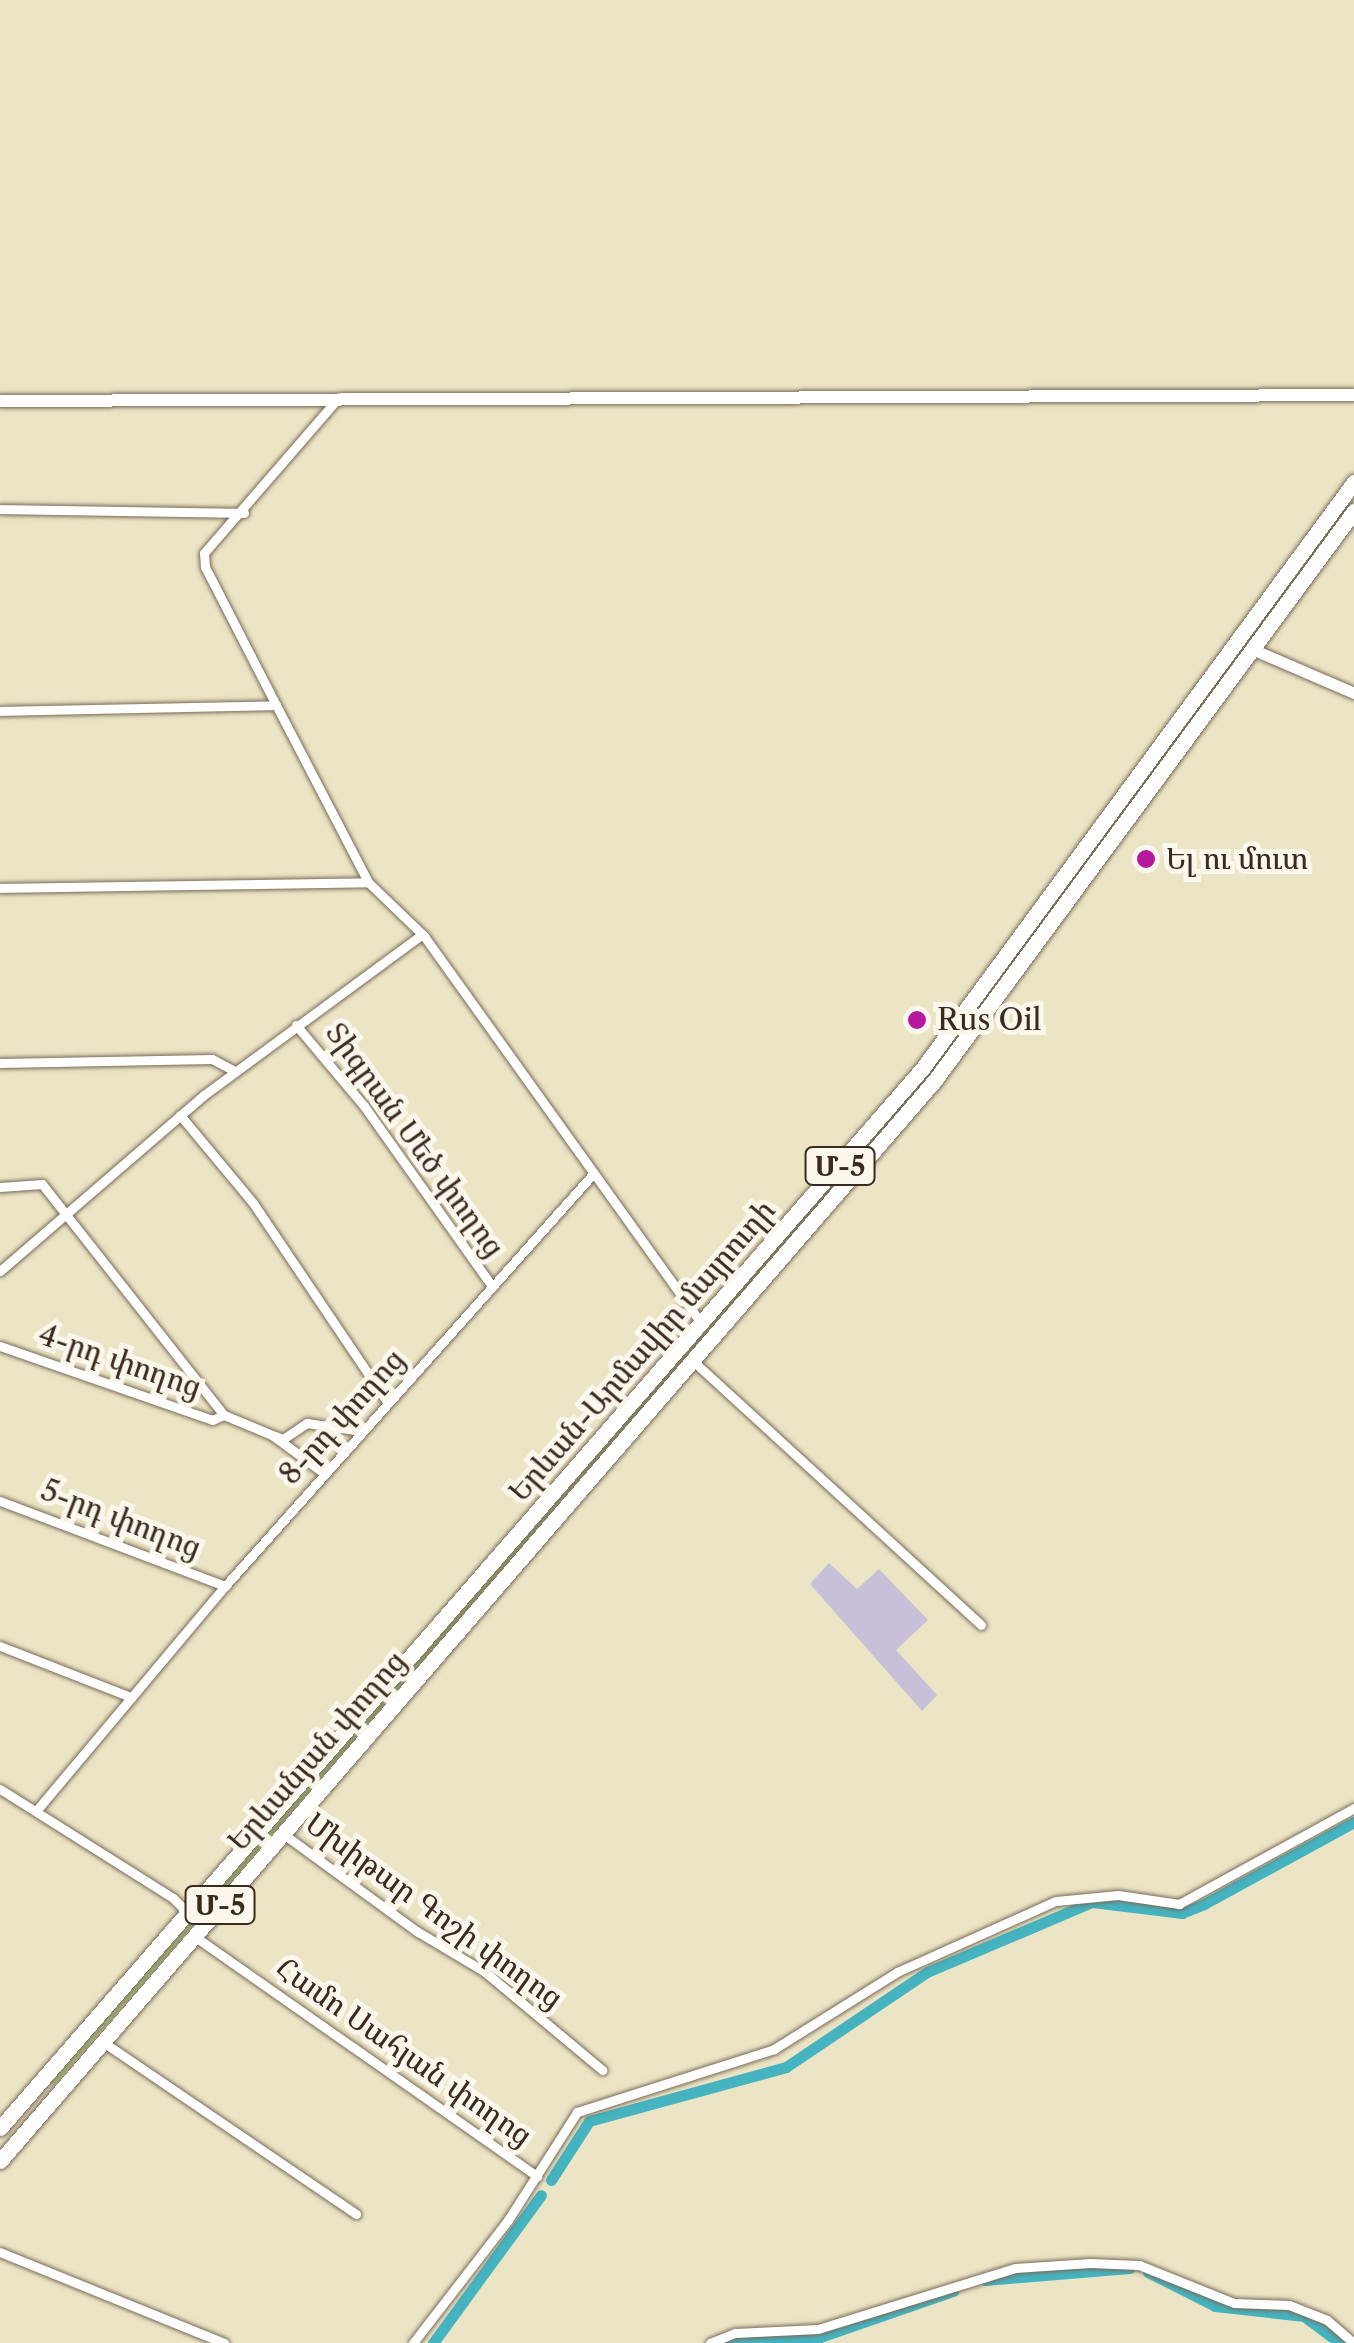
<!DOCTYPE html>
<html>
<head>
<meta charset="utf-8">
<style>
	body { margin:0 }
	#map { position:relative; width:1354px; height:2343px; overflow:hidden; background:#ece5c5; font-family:"Libre Caslon Text","Noto Serif Armenian",serif }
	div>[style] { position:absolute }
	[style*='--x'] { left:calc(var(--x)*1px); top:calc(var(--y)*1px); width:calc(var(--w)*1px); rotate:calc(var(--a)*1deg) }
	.industrial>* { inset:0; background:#c8bfd8 }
	.green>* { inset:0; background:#b0d983 }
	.canal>* { height:11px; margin:-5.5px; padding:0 5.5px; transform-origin:5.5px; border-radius:5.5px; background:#45b3c0 }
	.roads { filter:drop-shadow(0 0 2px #796b58) drop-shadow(0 0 2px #796b58) }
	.minor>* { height:9px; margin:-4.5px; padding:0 4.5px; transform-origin:4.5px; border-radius:4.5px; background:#fff }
	.tertiary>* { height:11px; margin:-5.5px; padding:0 5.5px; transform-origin:5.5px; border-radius:5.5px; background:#fff }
	.secondary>* { height:12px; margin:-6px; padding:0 6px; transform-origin:6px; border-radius:6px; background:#fff }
	.trunk>* { height:15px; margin:-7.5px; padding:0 7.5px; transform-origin:7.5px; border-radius:7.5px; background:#fff }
	.dots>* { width:28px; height:28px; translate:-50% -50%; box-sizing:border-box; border:5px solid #fbf7ec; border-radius:50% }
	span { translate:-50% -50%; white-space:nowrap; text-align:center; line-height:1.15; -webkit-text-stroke:10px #fbf7ec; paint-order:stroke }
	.shield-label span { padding:2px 8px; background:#fbf7ec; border:2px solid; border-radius:8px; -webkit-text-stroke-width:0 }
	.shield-label { font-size:28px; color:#3b2a1e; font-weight:700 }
	.poi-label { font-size:30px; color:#3b2a1e }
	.left { translate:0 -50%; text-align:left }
	.street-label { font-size:30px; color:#3b2a1e }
</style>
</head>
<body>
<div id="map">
	<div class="industrial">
		<i style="clip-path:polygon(829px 1563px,857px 1589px,879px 1569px,928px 1620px,896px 1650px,937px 1695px,922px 1711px,810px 1584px)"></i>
	</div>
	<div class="green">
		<i style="clip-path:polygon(1187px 721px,1192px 724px,909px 1102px,54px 2085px,50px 2083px,905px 1098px)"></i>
	</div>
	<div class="canal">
		<i style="--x:551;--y:2180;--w:70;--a:-57.2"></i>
		<i style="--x:589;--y:2121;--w:204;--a:-15.3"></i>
		<i style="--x:786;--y:2067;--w:170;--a:-34"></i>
		<i style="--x:927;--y:1972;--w:179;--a:-23"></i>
		<i style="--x:1092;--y:1902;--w:91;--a:7"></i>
		<i style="--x:1182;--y:1913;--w:24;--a:-22"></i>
		<i style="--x:1204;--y:1904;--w:171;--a:-28.7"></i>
		<i style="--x:1148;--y:2272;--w:75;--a:26.9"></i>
		<i style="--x:1215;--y:2306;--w:90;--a:6.4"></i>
		<i style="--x:1304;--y:2316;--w:45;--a:36.9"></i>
		<i style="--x:985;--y:2280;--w:145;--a:-4.7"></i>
		<i style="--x:433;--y:2343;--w:183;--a:-53.9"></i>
		<i style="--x:721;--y:2343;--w:99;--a:-3.5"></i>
		<i style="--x:820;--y:2337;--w:141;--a:-19.1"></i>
	</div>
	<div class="roads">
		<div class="minor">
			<i style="--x:0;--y:509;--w:244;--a:0.9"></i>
			<i style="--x:276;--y:705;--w:199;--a:62.5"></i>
			<i style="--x:0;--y:711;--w:276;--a:-1.2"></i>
			<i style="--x:276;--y:705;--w:155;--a:-117.2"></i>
			<i style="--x:205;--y:567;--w:14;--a:-94"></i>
			<i style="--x:204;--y:553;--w:206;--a:-49.1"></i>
			<i style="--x:0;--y:888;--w:368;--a:-0.9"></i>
			<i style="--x:368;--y:882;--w:78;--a:44"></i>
			<i style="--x:424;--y:936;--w:476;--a:54.4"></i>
			<i style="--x:296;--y:1025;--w:106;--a:50"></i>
			<i style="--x:364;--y:1106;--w:221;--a:54.6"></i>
			<i style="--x:0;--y:1063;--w:212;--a:-1.1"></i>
			<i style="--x:212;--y:1059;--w:26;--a:28"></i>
			<i style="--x:180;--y:1115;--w:114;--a:50.3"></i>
			<i style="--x:253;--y:1203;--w:241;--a:56"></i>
			<i style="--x:0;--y:1187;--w:42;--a:-4.1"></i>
			<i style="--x:42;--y:1184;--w:294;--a:51.8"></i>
			<i style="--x:224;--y:1415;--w:52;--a:22.6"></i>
			<i style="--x:272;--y:1435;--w:64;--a:36.2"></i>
			<i style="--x:0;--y:1271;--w:269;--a:-40.8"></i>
			<i style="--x:204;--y:1095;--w:271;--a:-36.4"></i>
			<i style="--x:0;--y:1346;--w:225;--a:19.2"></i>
			<i style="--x:212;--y:1420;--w:13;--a:-23"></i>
			<i style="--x:692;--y:1360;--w:392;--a:42.5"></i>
			<i style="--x:275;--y:1436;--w:9;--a:21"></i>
			<i style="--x:283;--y:1439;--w:29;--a:-34"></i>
			<i style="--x:307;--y:1423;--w:56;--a:8.3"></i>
			<i style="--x:0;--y:1501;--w:241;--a:20.7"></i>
			<i style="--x:0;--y:1646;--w:141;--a:21.3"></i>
			<i style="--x:0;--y:1789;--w:204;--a:32.2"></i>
			<i style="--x:173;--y:1898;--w:23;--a:45"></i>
			<i style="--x:36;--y:1811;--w:294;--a:-50"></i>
			<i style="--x:225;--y:1586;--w:552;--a:-48.23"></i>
			<i style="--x:282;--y:1833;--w:168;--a:36.1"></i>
			<i style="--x:418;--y:1932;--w:78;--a:30.8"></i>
			<i style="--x:485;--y:1972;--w:153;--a:39.9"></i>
			<i style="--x:194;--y:1936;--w:419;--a:35"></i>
			<i style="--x:103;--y:2042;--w:306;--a:34.2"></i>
			<i style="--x:0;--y:2252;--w:242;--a:22.1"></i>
			<i style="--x:413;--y:2343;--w:155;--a:-52.3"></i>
			<i style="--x:508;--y:2220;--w:128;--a:-57.4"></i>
			<i style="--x:577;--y:2112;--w:207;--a:-17.7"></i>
			<i style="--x:774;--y:2049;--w:145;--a:-32"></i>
			<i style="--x:897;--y:1972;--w:174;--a:-24.1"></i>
			<i style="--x:1056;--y:1901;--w:62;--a:-5.5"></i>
			<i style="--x:1118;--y:1895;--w:62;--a:8.4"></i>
			<i style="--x:1179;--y:1904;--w:200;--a:-28.7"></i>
			<i style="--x:710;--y:2343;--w:27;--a:-22"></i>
			<i style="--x:735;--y:2333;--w:83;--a:-2.8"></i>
			<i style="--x:818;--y:2329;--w:206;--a:-17.2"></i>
			<i style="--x:1015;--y:2268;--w:75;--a:-3.8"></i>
			<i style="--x:1090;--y:2263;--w:49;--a:2.3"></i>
			<i style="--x:1139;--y:2265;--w:102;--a:21.8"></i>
			<i style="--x:1234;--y:2303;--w:55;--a:2.1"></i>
			<i style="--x:1289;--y:2305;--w:41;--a:21.5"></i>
			<i style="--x:1327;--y:2320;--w:35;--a:41"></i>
		</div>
		<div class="tertiary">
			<i style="--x:1252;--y:649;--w:111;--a:23.3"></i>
		</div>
		<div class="secondary">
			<i style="--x:0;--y:401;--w:1354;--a:-0.25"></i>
		</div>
		<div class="trunk">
			<i style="--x:0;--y:2128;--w:1404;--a:-48.96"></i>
			<i style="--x:922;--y:1069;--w:729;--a:-53.65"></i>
			<i style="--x:0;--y:2161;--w:1429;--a:-49.14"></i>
			<i style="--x:935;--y:1080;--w:707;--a:-53.63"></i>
		</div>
	</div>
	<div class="dots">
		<i style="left:1146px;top:859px;background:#b5179e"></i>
		<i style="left:917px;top:1020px;background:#b5179e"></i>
	</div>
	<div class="shield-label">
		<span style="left:840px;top:1166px">Մ-5</span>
		<span style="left:220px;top:1905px">Մ-5</span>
	</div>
	<div class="poi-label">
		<span class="left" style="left:1166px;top:859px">Ել ու մուտ</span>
		<span class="left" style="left:937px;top:1020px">Rus Oil</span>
	</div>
	<div class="street-label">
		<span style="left:415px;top:1140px;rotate:54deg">Տիգրան Մեծ փողոց</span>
		<span style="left:642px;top:1351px;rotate:-49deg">Երևան-Արմավիր մայրուղի</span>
		<span style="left:120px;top:1361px;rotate:19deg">4-րդ փողոց</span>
		<span style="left:342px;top:1417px;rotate:-48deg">8-րդ փողոց</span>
		<span style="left:121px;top:1519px;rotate:21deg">5-րդ փողոց</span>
		<span style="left:317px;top:1751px;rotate:-49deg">Երևանյան փողոց</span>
		<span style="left:434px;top:1911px;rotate:36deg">Մխիթար Գոշի փողոց</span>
		<span style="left:404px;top:2052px;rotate:35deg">Համո Սահյան փողոց</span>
	</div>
</div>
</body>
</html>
